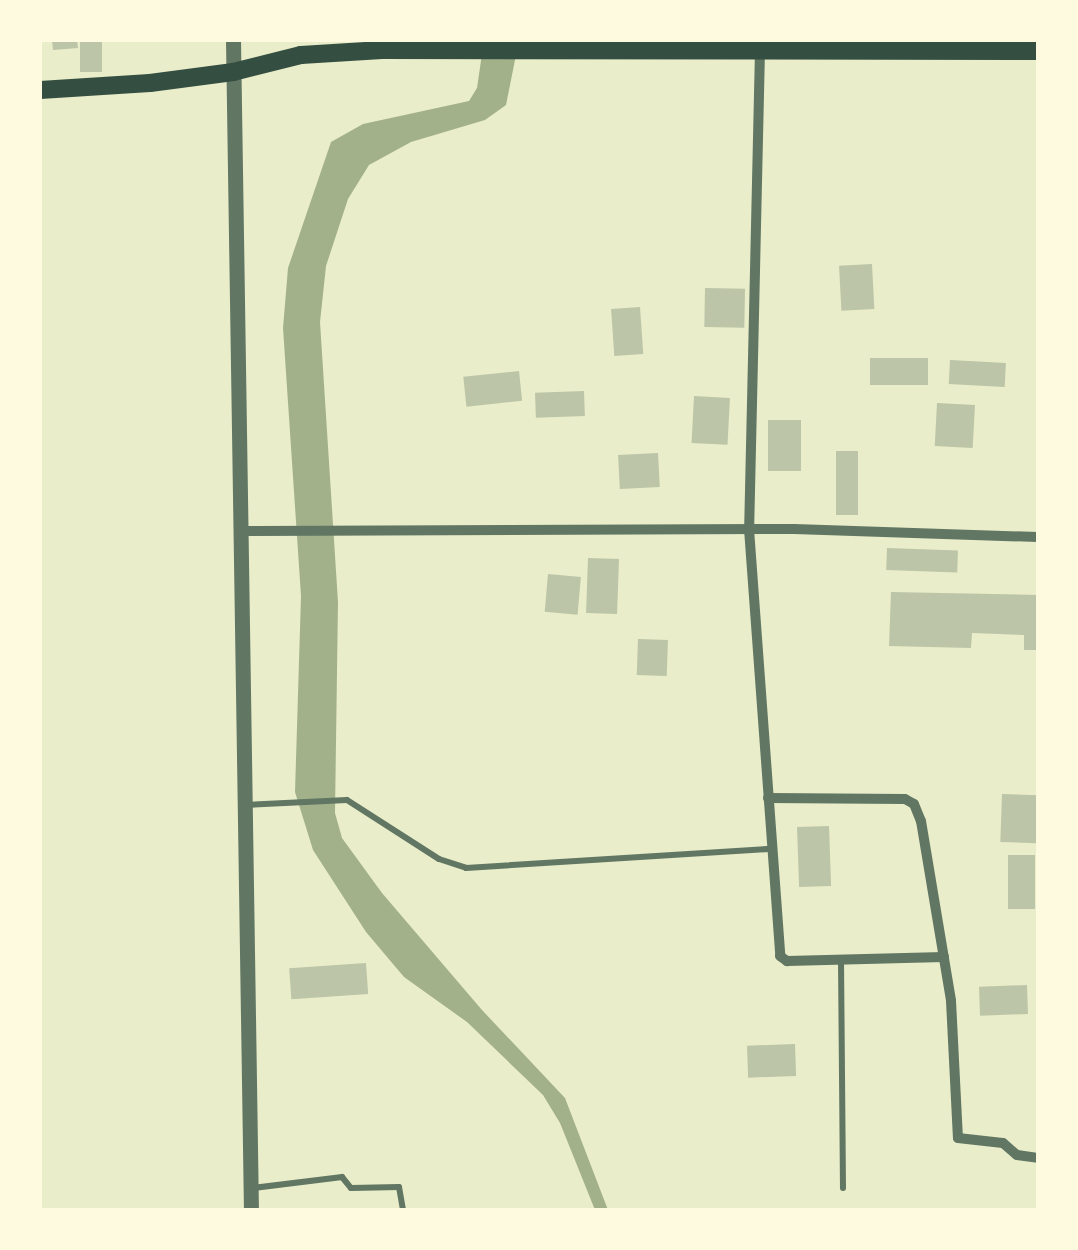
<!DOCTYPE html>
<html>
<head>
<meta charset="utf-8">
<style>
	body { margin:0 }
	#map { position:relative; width:1078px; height:1250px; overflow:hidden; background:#e9edc9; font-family:Cabin,sans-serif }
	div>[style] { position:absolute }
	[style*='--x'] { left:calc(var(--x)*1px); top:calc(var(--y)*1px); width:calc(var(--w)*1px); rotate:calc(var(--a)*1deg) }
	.water>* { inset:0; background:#a3b18a }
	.building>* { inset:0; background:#bcc5a7; transform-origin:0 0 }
	.service>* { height:6px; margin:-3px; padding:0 3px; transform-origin:3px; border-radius:3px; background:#617663 }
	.minor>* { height:10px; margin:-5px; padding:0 5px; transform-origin:5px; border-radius:5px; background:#617663 }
	.tertiary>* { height:15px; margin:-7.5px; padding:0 7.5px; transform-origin:7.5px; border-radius:7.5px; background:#617663 }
	.secondary>* { height:18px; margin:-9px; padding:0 9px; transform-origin:9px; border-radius:9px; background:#344e41 }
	span { translate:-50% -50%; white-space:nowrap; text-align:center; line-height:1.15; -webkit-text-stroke:8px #fefae0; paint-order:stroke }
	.frame { position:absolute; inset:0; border:42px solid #fefae0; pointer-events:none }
</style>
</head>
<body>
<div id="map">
	<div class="water">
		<i style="clip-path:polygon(484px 40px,519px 40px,506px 105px,485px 120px,411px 142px,369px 165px,348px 199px,326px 266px,320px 322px,338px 602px,335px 813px,342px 838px,382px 893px,482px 1010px,565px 1098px,608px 1210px,595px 1210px,560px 1123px,543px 1095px,467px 1022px,404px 977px,366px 932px,313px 850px,295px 792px,301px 596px,283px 328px,288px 268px,331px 142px,363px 124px,469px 101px,477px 88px)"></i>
	</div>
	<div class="building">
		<i style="clip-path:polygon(52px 40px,77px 40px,78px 48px,53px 50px)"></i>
		<i style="left:80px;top:40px;width:22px;height:32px"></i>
		<i style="left:872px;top:264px;width:45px;height:33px;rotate:87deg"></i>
		<i style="left:705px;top:288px;width:40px;height:39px;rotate:1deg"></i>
		<i style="left:640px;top:307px;width:47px;height:29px;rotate:86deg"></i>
		<i style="left:870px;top:358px;width:58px;height:27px"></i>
		<i style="left:950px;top:360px;width:56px;height:24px;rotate:3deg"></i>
		<i style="left:519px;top:371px;width:30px;height:56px;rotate:84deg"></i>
		<i style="left:584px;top:391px;width:25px;height:49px;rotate:88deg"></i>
		<i style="left:694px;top:396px;width:36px;height:47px;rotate:3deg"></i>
		<i style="left:937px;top:403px;width:38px;height:43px;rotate:3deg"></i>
		<i style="left:768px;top:420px;width:33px;height:51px"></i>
		<i style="left:836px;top:451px;width:22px;height:64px"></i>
		<i style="left:658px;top:453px;width:34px;height:40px;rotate:87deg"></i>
		<i style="left:887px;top:548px;width:71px;height:22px;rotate:2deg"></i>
		<i style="left:588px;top:558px;width:31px;height:55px;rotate:2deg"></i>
		<i style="left:548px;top:574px;width:33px;height:38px;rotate:5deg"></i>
		<i style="clip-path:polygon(891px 592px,1038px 595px,1038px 650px,1024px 650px,1024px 635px,972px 633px,971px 648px,889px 646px)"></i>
		<i style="left:638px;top:639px;width:30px;height:36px;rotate:2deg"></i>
		<i style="left:1002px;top:794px;width:36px;height:48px;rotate:2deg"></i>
		<i style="left:829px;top:826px;width:60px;height:32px;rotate:88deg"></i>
		<i style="left:1008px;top:855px;width:27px;height:54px"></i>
		<i style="left:366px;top:963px;width:31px;height:77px;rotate:86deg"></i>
		<i style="left:1027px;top:985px;width:29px;height:48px;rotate:88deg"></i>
		<i style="left:795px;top:1044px;width:32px;height:48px;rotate:88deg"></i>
	</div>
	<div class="service">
		<i style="--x:244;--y:805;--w:103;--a:-2.8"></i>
		<i style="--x:347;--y:800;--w:109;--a:32.7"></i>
		<i style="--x:439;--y:859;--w:28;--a:18"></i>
		<i style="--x:466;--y:868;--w:307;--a:-3.6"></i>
		<i style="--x:841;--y:960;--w:228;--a:89.5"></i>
		<i style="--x:253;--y:1188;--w:90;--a:-7"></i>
		<i style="--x:342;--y:1177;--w:14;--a:51"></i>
		<i style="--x:351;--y:1188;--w:48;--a:-1.2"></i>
		<i style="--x:399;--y:1187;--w:23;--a:80"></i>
	</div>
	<div class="minor">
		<i style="--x:760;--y:50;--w:479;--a:91.3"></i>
		<i style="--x:749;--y:529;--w:428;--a:85.8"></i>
		<i style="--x:780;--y:956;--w:9;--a:36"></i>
		<i style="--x:787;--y:961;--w:157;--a:-1.5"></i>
		<i style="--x:240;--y:531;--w:554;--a:-0.21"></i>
		<i style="--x:794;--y:529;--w:244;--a:1.9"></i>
		<i style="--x:768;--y:798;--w:137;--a:0.4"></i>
		<i style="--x:905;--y:799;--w:10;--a:29"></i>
		<i style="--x:914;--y:804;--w:18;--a:68"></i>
		<i style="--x:921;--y:821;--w:182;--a:80.5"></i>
		<i style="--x:951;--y:1001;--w:137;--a:87.1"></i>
		<i style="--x:958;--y:1138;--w:45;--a:6.3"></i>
		<i style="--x:1003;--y:1143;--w:18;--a:41"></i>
		<i style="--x:1017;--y:1155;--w:21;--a:8"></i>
	</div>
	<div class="tertiary">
		<i style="--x:233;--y:40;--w:1170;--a:89.12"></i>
	</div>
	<div class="secondary">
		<i style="--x:40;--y:90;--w:110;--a:-3.6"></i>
		<i style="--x:150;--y:83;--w:84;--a:-7.5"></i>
		<i style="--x:233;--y:72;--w:70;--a:-14"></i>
		<i style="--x:301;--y:55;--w:81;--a:-3.5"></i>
		<i style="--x:382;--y:50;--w:656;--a:0.09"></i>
	</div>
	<div class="frame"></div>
</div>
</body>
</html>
